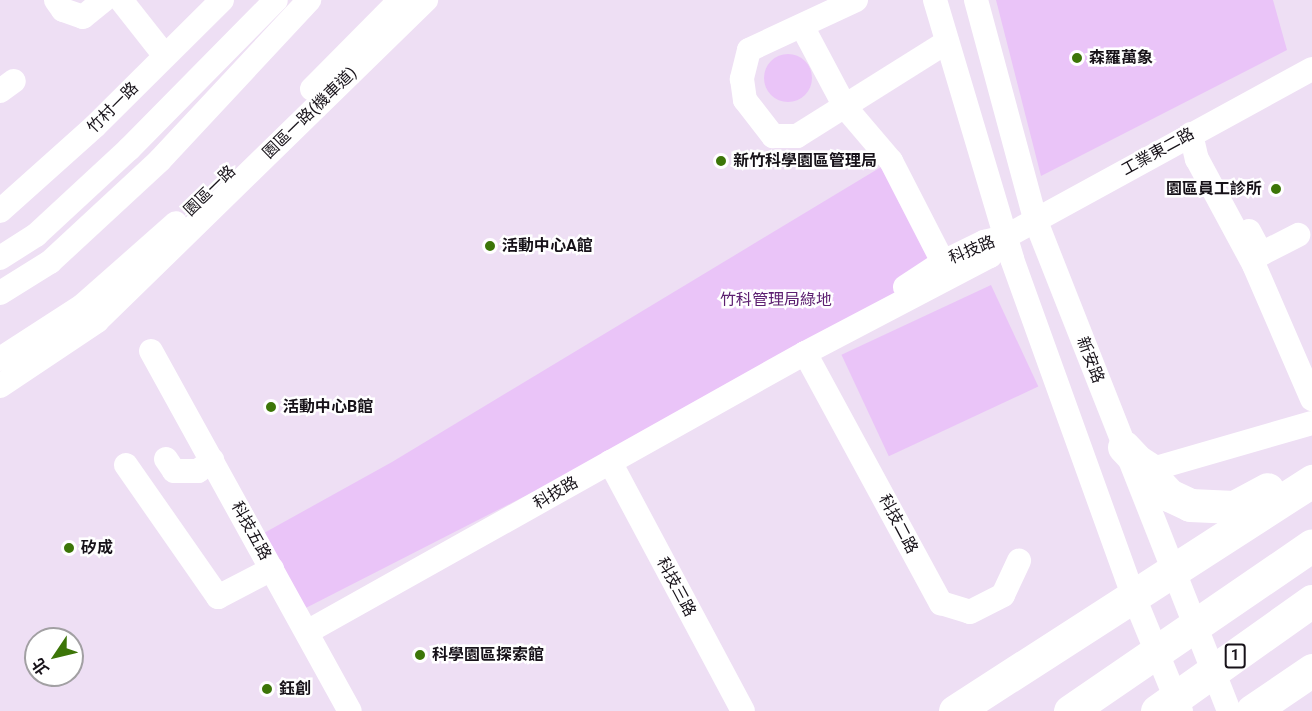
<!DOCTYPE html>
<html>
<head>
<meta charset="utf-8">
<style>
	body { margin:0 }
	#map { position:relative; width:1312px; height:711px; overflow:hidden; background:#eedff4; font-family:Roboto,"Noto Sans TC",sans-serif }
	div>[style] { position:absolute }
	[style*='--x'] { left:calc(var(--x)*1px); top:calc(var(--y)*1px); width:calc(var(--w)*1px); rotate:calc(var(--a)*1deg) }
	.green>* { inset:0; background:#eac4f8; transform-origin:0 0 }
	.round { border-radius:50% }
	.minor>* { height:24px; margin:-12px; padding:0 12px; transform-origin:12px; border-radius:12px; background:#fff }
	.highway>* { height:33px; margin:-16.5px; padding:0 16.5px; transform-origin:16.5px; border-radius:16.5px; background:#fff }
	.dots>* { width:16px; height:16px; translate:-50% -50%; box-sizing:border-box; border:3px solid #fff; border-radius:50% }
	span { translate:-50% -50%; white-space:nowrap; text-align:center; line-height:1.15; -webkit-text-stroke:5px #fff; paint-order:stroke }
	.shield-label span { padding:2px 4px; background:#fff; border:2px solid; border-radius:4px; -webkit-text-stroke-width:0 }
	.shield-label { font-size:15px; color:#171219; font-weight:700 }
	.poi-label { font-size:16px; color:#171219; font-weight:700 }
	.left { translate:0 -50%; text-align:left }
	.right { translate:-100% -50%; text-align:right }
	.street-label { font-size:16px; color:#171219 }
	.park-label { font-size:16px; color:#5d2071 }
	.north { position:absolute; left:24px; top:627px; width:60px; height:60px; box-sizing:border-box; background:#fff; border:2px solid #a2a0a3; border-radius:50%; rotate:235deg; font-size:16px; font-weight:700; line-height:24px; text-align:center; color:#171219 }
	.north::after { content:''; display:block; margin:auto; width:21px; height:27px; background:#3c7508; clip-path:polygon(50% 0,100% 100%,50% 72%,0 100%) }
</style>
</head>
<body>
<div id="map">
	<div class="green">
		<i style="clip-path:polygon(996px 0,1273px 0,1287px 50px,1041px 176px)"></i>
		<i class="round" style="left:764px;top:54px;width:48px;height:48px"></i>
		<i style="clip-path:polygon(891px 161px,943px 262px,805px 353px,296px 613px,255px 538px,392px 462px)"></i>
		<i style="left:991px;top:285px;width:112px;height:165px;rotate:65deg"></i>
	</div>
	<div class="minor">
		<i style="--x:56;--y:0;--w:12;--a:55"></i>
		<i style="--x:63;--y:10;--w:21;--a:19"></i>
		<i style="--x:83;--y:17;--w:27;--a:-39"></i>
		<i style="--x:121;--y:0;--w:71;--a:51.8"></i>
		<i style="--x:856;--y:0;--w:118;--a:155"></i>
		<i style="--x:749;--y:50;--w:30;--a:104"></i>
		<i style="--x:742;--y:79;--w:21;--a:82"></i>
		<i style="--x:745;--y:100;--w:46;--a:52.1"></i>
		<i style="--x:773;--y:136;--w:24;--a:0"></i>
		<i style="--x:797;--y:136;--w:177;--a:-32.1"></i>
		<i style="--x:935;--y:0;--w:270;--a:73.4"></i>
		<i style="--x:1012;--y:259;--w:359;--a:70.2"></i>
		<i style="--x:1134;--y:597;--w:123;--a:67.6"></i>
		<i style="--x:976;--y:0;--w:227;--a:74.9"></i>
		<i style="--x:1035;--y:219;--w:529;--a:68.48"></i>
		<i style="--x:802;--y:26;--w:92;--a:62"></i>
		<i style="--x:845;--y:107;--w:71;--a:49.6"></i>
		<i style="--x:891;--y:161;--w:114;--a:62.8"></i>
		<i style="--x:312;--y:89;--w:125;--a:-45.3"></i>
		<i style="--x:0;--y:91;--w:17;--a:-36"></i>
		<i style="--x:1191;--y:134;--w:26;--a:77"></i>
		<i style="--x:1197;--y:159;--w:120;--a:61.7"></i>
		<i style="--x:1254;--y:265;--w:146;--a:66.6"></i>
		<i style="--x:0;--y:211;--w:127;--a:-41.8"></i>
		<i style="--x:95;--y:126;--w:179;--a:-44.8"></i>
		<i style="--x:1249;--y:231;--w:26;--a:62"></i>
		<i style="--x:1261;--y:254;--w:42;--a:-27.2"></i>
		<i style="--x:0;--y:258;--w:43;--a:-32.6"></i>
		<i style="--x:36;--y:235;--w:127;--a:-42.8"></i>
		<i style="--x:129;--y:149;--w:209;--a:-45.4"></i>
		<i style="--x:905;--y:287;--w:45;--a:-33.3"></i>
		<i style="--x:943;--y:262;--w:46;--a:-26"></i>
		<i style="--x:984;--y:242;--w:22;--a:-13"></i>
		<i style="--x:1005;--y:237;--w:350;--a:-28.7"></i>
		<i style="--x:0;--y:293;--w:59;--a:-31.8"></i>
		<i style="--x:50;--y:262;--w:150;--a:-42.8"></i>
		<i style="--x:160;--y:160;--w:219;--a:-47"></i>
		<i style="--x:151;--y:351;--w:411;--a:61.1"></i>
		<i style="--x:805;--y:353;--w:285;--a:61.5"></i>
		<i style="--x:941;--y:603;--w:30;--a:17"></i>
		<i style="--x:970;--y:612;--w:37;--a:-27"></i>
		<i style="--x:1003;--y:595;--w:38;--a:-65"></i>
		<i style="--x:0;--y:359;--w:98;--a:-32.9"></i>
		<i style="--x:82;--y:306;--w:125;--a:-41.4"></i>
		<i style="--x:0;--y:386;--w:117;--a:-33.8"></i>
		<i style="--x:97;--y:321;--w:460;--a:-44.3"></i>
		<i style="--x:1136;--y:455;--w:24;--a:33"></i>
		<i style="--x:1156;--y:468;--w:162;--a:-16.1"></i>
		<i style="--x:166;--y:459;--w:14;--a:56"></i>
		<i style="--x:174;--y:471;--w:24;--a:0"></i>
		<i style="--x:198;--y:471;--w:18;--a:-38"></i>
		<i style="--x:610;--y:462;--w:282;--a:61.9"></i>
		<i style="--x:126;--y:465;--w:161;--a:55.1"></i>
		<i style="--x:218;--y:597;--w:61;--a:-27.4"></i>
		<i style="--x:307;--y:632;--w:571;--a:-29.26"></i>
		<i style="--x:805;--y:353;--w:209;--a:-27.7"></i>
		<i style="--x:990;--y:256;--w:24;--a:-52"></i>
	</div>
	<div class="highway">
		<i style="--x:1124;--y:447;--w:66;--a:46.8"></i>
		<i style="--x:1169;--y:495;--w:23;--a:25"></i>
		<i style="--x:1190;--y:505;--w:44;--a:2.6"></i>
		<i style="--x:1234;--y:507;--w:38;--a:-28"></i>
		<i style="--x:955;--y:711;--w:425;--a:-32.8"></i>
		<i style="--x:1070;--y:711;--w:293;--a:-34.4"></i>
		<i style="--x:1157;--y:711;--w:190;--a:-35.4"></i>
		<i style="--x:1252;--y:711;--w:73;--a:-34.3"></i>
	</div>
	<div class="dots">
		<i style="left:1077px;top:58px;background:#3c7508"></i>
		<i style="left:721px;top:161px;background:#3c7508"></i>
		<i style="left:1276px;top:189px;background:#3c7508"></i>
		<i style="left:490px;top:246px;background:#3c7508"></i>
		<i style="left:271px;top:407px;background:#3c7508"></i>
		<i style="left:69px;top:548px;background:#3c7508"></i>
		<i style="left:420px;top:655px;background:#3c7508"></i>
		<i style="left:267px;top:689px;background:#3c7508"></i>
	</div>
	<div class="shield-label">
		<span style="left:1235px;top:656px">1</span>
	</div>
	<div class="poi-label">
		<span class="left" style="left:1089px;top:58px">森羅萬象</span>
		<span class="left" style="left:733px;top:161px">新竹科學園區管理局</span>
		<span class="right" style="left:1262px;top:189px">園區員工診所</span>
		<span class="left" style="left:502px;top:246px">活動中心A館</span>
		<span class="left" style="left:283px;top:407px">活動中心B館</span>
		<span class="left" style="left:81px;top:548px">矽成</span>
		<span class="left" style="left:432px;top:655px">科學園區探索館</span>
		<span class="left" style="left:279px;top:689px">鈺創</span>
	</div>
	<div class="street-label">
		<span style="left:113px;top:108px;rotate:-45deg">竹村一路</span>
		<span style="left:310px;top:113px;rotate:-44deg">園區一路(機車道)</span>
		<span style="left:1158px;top:152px;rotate:-29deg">工業東二路</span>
		<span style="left:210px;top:191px;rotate:-44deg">園區一路</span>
		<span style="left:972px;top:250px;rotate:-22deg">科技路</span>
		<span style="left:1090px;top:360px;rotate:69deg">新安路</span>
		<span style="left:556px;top:493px;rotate:-30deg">科技路</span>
		<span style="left:898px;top:524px;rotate:62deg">科技二路</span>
		<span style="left:251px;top:531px;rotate:61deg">科技五路</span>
		<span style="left:676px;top:587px;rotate:62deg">科技三路</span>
	</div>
	<div class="park-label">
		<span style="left:776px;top:300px">竹科管理局綠地</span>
	</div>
	<div class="north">北</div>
</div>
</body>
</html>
